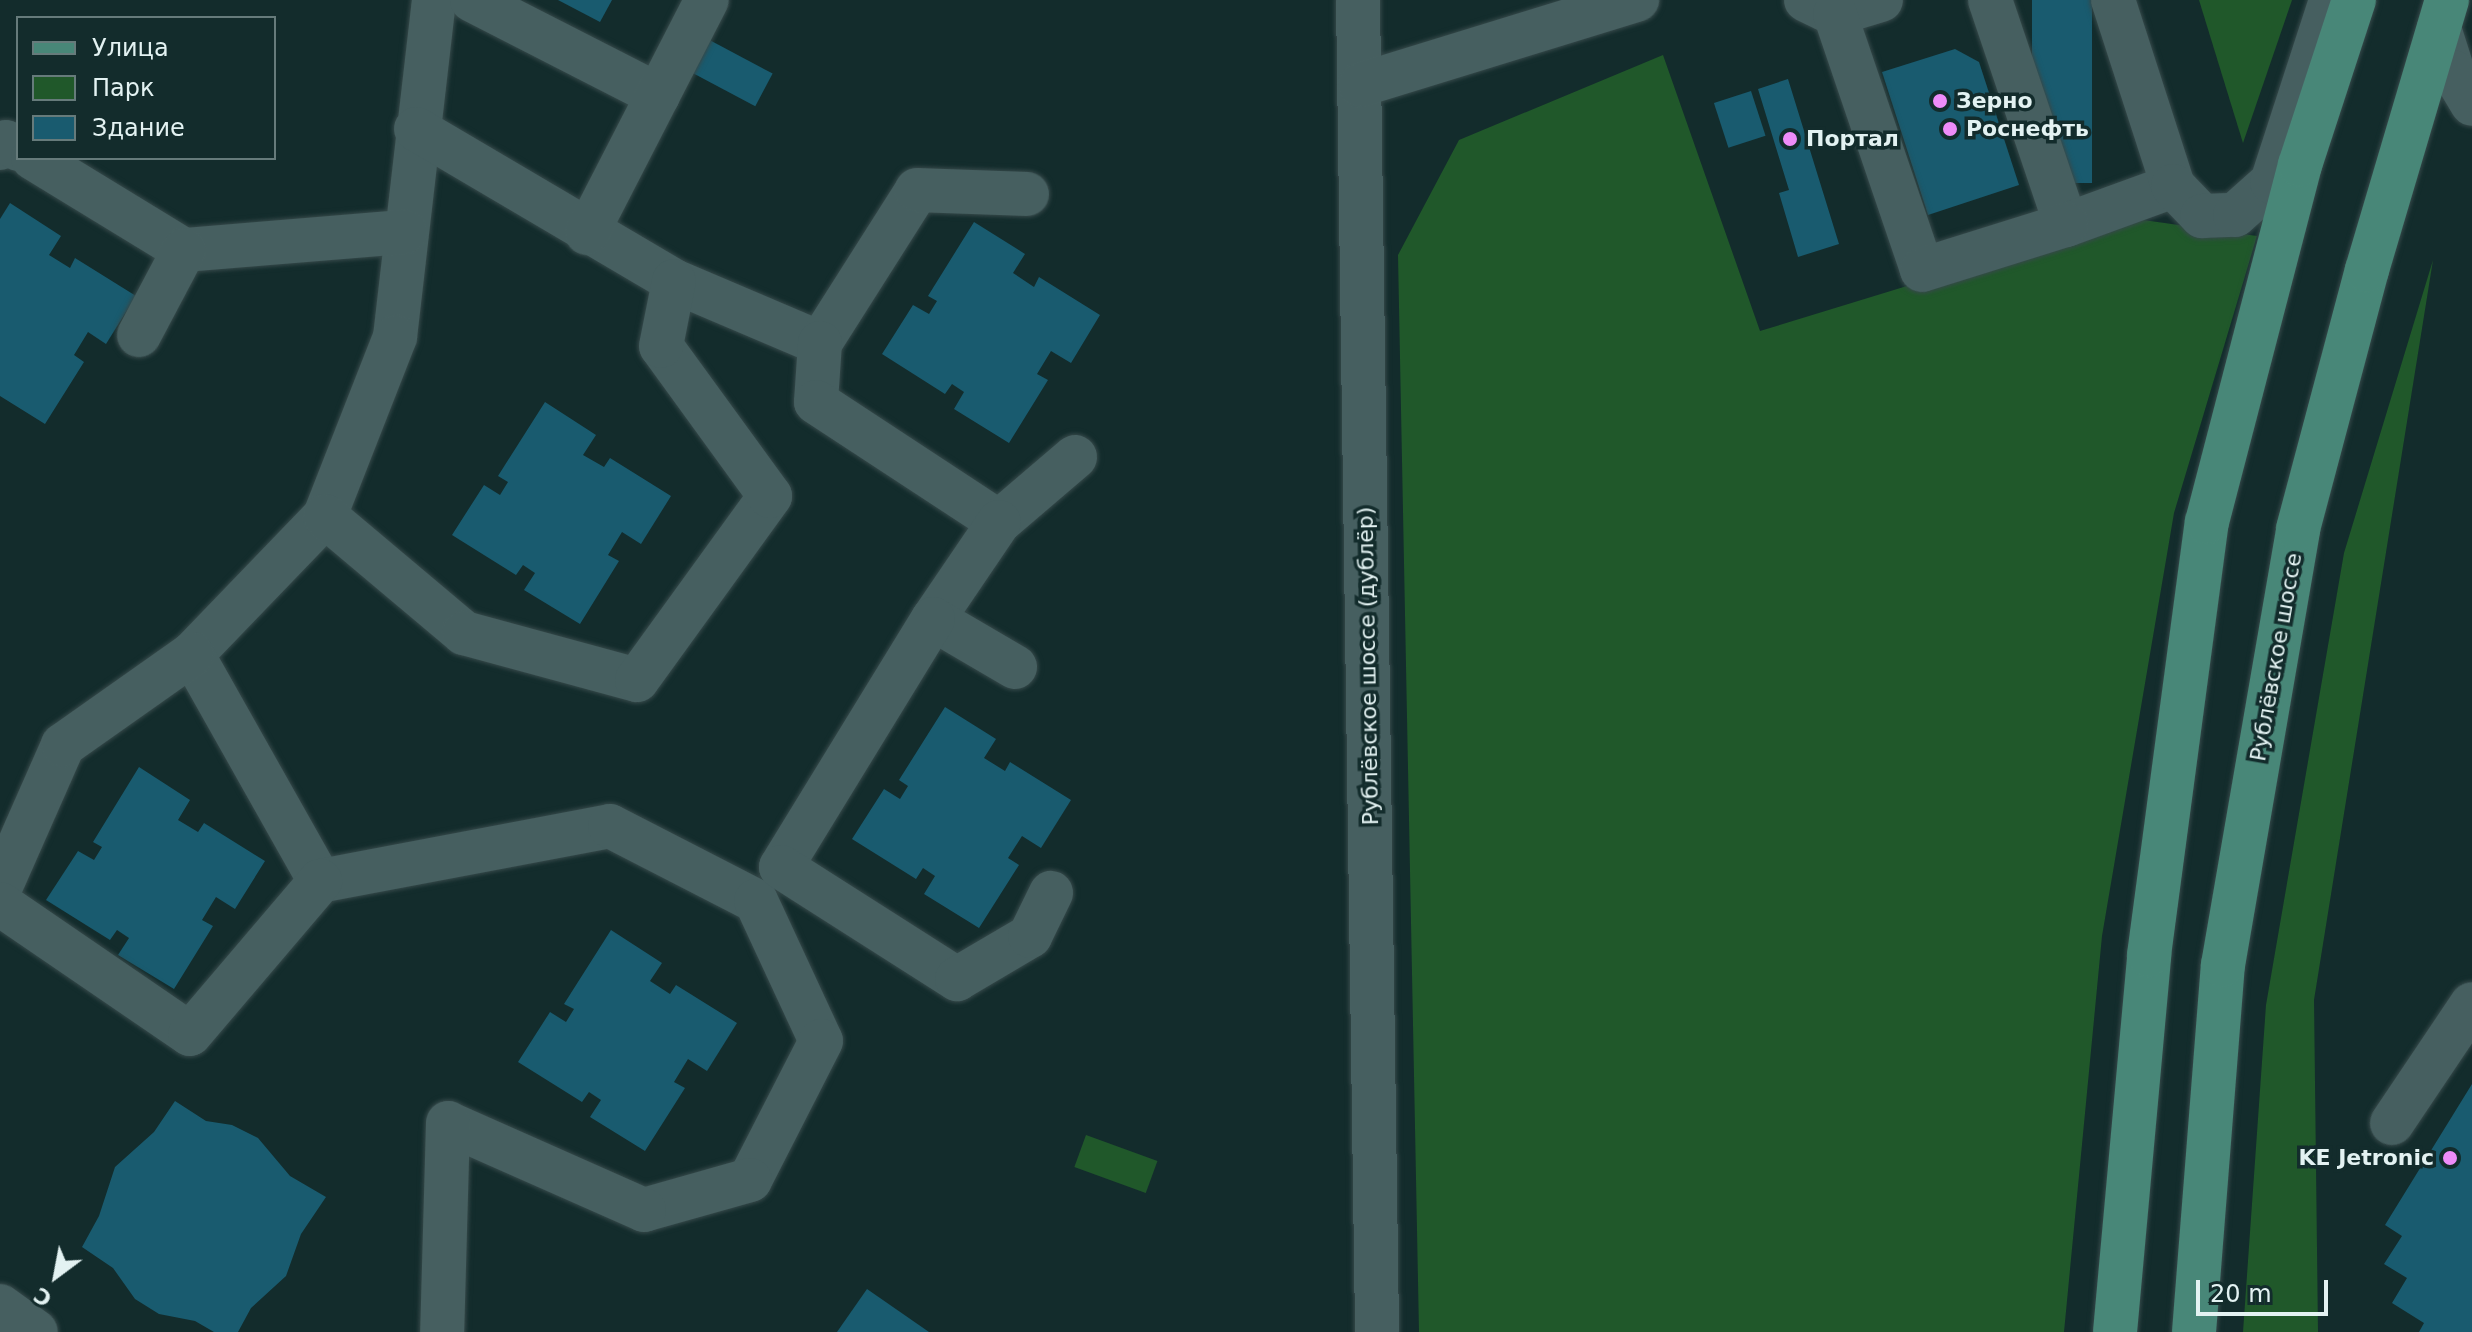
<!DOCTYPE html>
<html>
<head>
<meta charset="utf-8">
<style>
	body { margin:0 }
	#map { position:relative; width:2472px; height:1332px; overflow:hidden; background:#132c2c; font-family:"DejaVu Sans",sans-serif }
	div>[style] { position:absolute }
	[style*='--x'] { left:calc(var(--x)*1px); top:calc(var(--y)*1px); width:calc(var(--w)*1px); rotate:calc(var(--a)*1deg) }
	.green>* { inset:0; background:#20582a; transform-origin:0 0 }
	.building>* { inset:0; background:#195b6f; transform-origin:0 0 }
	.roads { filter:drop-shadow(0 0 2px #36494a) drop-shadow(0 0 2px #36494a) }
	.minor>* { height:44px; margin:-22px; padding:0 22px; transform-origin:22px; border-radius:22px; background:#465f60 }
	.major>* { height:44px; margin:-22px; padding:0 22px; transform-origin:22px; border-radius:22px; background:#488778 }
	.dots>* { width:22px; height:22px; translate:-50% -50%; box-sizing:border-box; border:4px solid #132c2c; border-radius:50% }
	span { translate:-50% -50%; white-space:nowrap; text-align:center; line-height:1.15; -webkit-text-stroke:7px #132c2c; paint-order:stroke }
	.poi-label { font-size:22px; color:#e3f2f2; font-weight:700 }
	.left { translate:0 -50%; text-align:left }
	.right { translate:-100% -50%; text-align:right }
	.street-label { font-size:22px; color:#e3f2f2 }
	.legend { position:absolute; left:16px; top:16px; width:260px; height:144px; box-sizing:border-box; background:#132c2c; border:2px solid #667b7b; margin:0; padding:10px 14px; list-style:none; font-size:24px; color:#e3f2f2 }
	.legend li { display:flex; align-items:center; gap:16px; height:40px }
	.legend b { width:40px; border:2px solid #667b7b }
	.north { position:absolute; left:16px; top:1236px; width:80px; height:80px; -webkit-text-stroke:6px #132c2c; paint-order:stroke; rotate:212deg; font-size:22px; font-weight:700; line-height:32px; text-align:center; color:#e3f2f2 }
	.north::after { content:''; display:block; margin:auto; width:28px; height:36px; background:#e3f2f2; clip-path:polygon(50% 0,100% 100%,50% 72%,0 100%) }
	.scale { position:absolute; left:2196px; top:1280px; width:132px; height:36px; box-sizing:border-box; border:4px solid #e3f2f2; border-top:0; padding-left:10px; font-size:24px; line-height:28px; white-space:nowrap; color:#e3f2f2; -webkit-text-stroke:6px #132c2c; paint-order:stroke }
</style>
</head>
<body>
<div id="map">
	<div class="green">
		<i style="clip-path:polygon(2199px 0,2292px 0,2243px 143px)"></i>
		<i style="clip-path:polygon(1663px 55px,1760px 331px,2129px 218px,2257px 236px,2174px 513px,2102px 936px,2064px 1332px,1419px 1332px,1398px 255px,1459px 140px)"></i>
		<i style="clip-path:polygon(2433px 260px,2314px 1000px,2318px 1332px,2243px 1332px,2266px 1005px,2344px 553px)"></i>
		<i style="left:1086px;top:1135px;width:76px;height:34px;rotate:20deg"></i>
	</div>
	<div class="building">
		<i style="clip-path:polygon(558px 0,612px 0,600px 22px)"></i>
		<i style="left:2032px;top:0;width:60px;height:183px"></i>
		<i style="left:702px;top:36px;width:80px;height:37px;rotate:28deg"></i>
		<i style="clip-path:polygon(1955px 49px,1979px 62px,2019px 185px,1928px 215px,1882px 72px)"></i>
		<i style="clip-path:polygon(1788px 79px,1839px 244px,1798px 257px,1779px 193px,1789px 190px,1758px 89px)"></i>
		<i style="left:1751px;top:91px;width:47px;height:39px;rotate:72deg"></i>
		<i style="clip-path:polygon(10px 203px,61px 236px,49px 255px,70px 268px,75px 258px,136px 296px,106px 344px,88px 332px,74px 355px,84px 362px,45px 424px,0 396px,0 219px)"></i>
		<i style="clip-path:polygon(974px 222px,1025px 254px,1013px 273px,1034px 287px,1039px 277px,1100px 315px,1071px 363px,1051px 351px,1037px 374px,1048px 380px,1009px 443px,954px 409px,964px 392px,952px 384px,945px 394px,882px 354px,913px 305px,929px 314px,937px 301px,928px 296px)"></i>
		<i style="clip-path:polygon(545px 402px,596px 435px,583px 455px,604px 467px,610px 458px,671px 496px,641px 544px,622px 532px,608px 555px,619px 561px,580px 624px,524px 590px,535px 573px,523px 565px,516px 575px,452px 535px,484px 485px,500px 495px,508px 482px,498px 476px)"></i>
		<i style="clip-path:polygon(945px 707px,996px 739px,984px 758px,1005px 771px,1010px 762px,1071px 800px,1041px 848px,1022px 836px,1008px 858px,1019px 865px,979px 928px,924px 894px,935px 876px,923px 868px,916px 879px,852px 839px,884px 789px,900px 799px,908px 786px,899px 780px)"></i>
		<i style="clip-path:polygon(139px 767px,190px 800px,178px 820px,198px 832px,204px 823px,265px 861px,235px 909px,216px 897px,202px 920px,213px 926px,174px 989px,118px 955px,129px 938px,117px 930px,110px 940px,46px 900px,78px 851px,94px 860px,102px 847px,93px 842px)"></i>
		<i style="clip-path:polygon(611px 930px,662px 963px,650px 981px,670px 994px,676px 985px,737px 1023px,707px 1071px,688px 1059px,674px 1082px,685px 1088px,645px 1151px,590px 1117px,601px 1100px,589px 1092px,582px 1102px,518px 1062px,550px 1012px,566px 1022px,574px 1009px,564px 1004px)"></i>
		<i style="clip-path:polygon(2472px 1084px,2472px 1332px,2419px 1332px,2424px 1323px,2392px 1303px,2407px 1278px,2384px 1264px,2402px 1236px,2385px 1225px)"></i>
		<i style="clip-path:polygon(175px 1101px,206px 1121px,232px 1125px,258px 1138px,290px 1176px,326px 1197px,301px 1234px,286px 1276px,251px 1308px,238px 1332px,214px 1332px,195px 1321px,159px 1314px,135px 1299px,113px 1268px,82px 1247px,99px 1216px,115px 1167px,154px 1132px)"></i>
		<i style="clip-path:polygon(867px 1289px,929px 1332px,837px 1332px)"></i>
	</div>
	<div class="roads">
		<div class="minor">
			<i style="--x:434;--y:0;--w:339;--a:96.6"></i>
			<i style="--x:395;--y:337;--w:192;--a:111.4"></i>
			<i style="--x:325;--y:516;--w:192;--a:133.9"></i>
			<i style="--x:192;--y:654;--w:261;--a:60.6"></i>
			<i style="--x:320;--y:881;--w:295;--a:-10.7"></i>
			<i style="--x:610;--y:826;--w:164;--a:27.2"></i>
			<i style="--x:756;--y:901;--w:154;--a:65.1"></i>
			<i style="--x:821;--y:1041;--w:156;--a:117.1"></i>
			<i style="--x:750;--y:1180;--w:110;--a:164.2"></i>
			<i style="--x:644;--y:1210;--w:214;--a:-156.1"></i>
			<i style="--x:448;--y:1123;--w:209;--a:91.6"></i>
			<i style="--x:472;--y:0;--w:209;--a:27.1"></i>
			<i style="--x:1358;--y:0;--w:1332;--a:89.18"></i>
			<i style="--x:1806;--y:0;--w:32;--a:26"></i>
			<i style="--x:1835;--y:14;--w:48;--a:-16.9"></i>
			<i style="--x:1990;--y:0;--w:237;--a:71.3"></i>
			<i style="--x:2066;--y:225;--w:114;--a:-20"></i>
			<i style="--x:2113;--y:0;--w:195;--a:72.1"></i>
			<i style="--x:2173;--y:186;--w:42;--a:46"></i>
			<i style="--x:2202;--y:216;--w:33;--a:-2"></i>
			<i style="--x:2235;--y:215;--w:50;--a:-41.7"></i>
			<i style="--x:2272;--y:182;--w:191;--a:-72"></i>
			<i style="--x:1835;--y:14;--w:270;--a:71.2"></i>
			<i style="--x:1922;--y:270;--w:151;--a:-17.4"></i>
			<i style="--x:2439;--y:28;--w:46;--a:72.3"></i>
			<i style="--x:2453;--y:72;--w:37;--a:59"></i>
			<i style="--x:1360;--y:85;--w:290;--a:-17.1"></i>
			<i style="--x:416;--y:129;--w:299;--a:30.5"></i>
			<i style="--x:674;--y:281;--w:159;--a:23"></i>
			<i style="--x:820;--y:343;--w:181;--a:-57.6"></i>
			<i style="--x:917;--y:190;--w:110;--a:2.1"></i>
			<i style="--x:0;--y:148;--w:8;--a:-45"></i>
			<i style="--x:6;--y:142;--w:14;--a:30"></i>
			<i style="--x:33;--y:158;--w:177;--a:31.4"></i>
			<i style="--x:184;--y:250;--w:222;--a:-4.7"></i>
			<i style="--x:587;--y:233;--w:262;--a:-62.8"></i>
			<i style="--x:139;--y:335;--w:96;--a:-62.1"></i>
			<i style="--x:820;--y:343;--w:59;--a:93.9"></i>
			<i style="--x:816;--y:402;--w:219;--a:33.3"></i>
			<i style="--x:999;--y:522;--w:100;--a:-40.5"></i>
			<i style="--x:325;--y:516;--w:182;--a:40.1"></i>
			<i style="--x:464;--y:633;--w:179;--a:15.2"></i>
			<i style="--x:637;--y:680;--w:227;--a:-54.1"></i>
			<i style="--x:770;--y:496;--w:185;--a:-126"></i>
			<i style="--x:661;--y:346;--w:66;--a:-78.7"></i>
			<i style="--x:999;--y:522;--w:117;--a:124.2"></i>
			<i style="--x:933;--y:619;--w:95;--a:30.3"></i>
			<i style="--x:933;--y:619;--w:291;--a:121.5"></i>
			<i style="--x:781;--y:867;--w:209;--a:32.5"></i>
			<i style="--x:957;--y:979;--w:85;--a:-30.5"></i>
			<i style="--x:1030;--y:936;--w:48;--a:-64"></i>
			<i style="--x:0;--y:888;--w:156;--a:-66.2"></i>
			<i style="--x:63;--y:745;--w:158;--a:-35.2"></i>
			<i style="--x:0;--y:904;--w:230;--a:34.4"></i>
			<i style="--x:190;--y:1034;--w:201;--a:-49.6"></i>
			<i style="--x:2392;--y:1123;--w:143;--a:-56.1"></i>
			<i style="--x:0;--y:1306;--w:44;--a:35.8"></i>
		</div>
		<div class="major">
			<i style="--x:2115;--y:1332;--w:379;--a:-84.8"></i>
			<i style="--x:2149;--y:955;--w:437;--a:-82.4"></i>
			<i style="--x:2207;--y:522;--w:369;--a:-75.4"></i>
			<i style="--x:2300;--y:165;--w:174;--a:-71.9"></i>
			<i style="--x:2194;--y:1332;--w:368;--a:-85.5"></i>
			<i style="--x:2223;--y:965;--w:442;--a:-80.2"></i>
			<i style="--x:2298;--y:529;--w:268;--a:-75.1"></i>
			<i style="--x:2367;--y:270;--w:282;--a:-73.5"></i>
		</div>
	</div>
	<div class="dots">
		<i style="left:1940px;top:101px;background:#ee8cf9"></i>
		<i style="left:1950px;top:129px;background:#ee8cf9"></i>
		<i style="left:1790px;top:139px;background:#ee8cf9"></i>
		<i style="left:2450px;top:1158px;background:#ee8cf9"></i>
	</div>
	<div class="poi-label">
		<span class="left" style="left:1956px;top:101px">Зерно</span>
		<span class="left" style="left:1966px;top:129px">Роснефть</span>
		<span class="left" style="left:1806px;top:139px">Портал</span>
		<span class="right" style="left:2434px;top:1158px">KE Jetronic</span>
	</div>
	<div class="street-label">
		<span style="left:2276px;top:657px;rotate:-80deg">Рублёвское шоссе</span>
		<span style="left:1368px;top:666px;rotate:-91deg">Рублёвское шоссе (дублёр)</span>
	</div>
	<ul class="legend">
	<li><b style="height:10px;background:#488778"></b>Улица</li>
	<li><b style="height:22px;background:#20582a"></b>Парк</li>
	<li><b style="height:22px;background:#195b6f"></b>Здание</li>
	</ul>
	<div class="north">С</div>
	<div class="scale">20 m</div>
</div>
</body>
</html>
